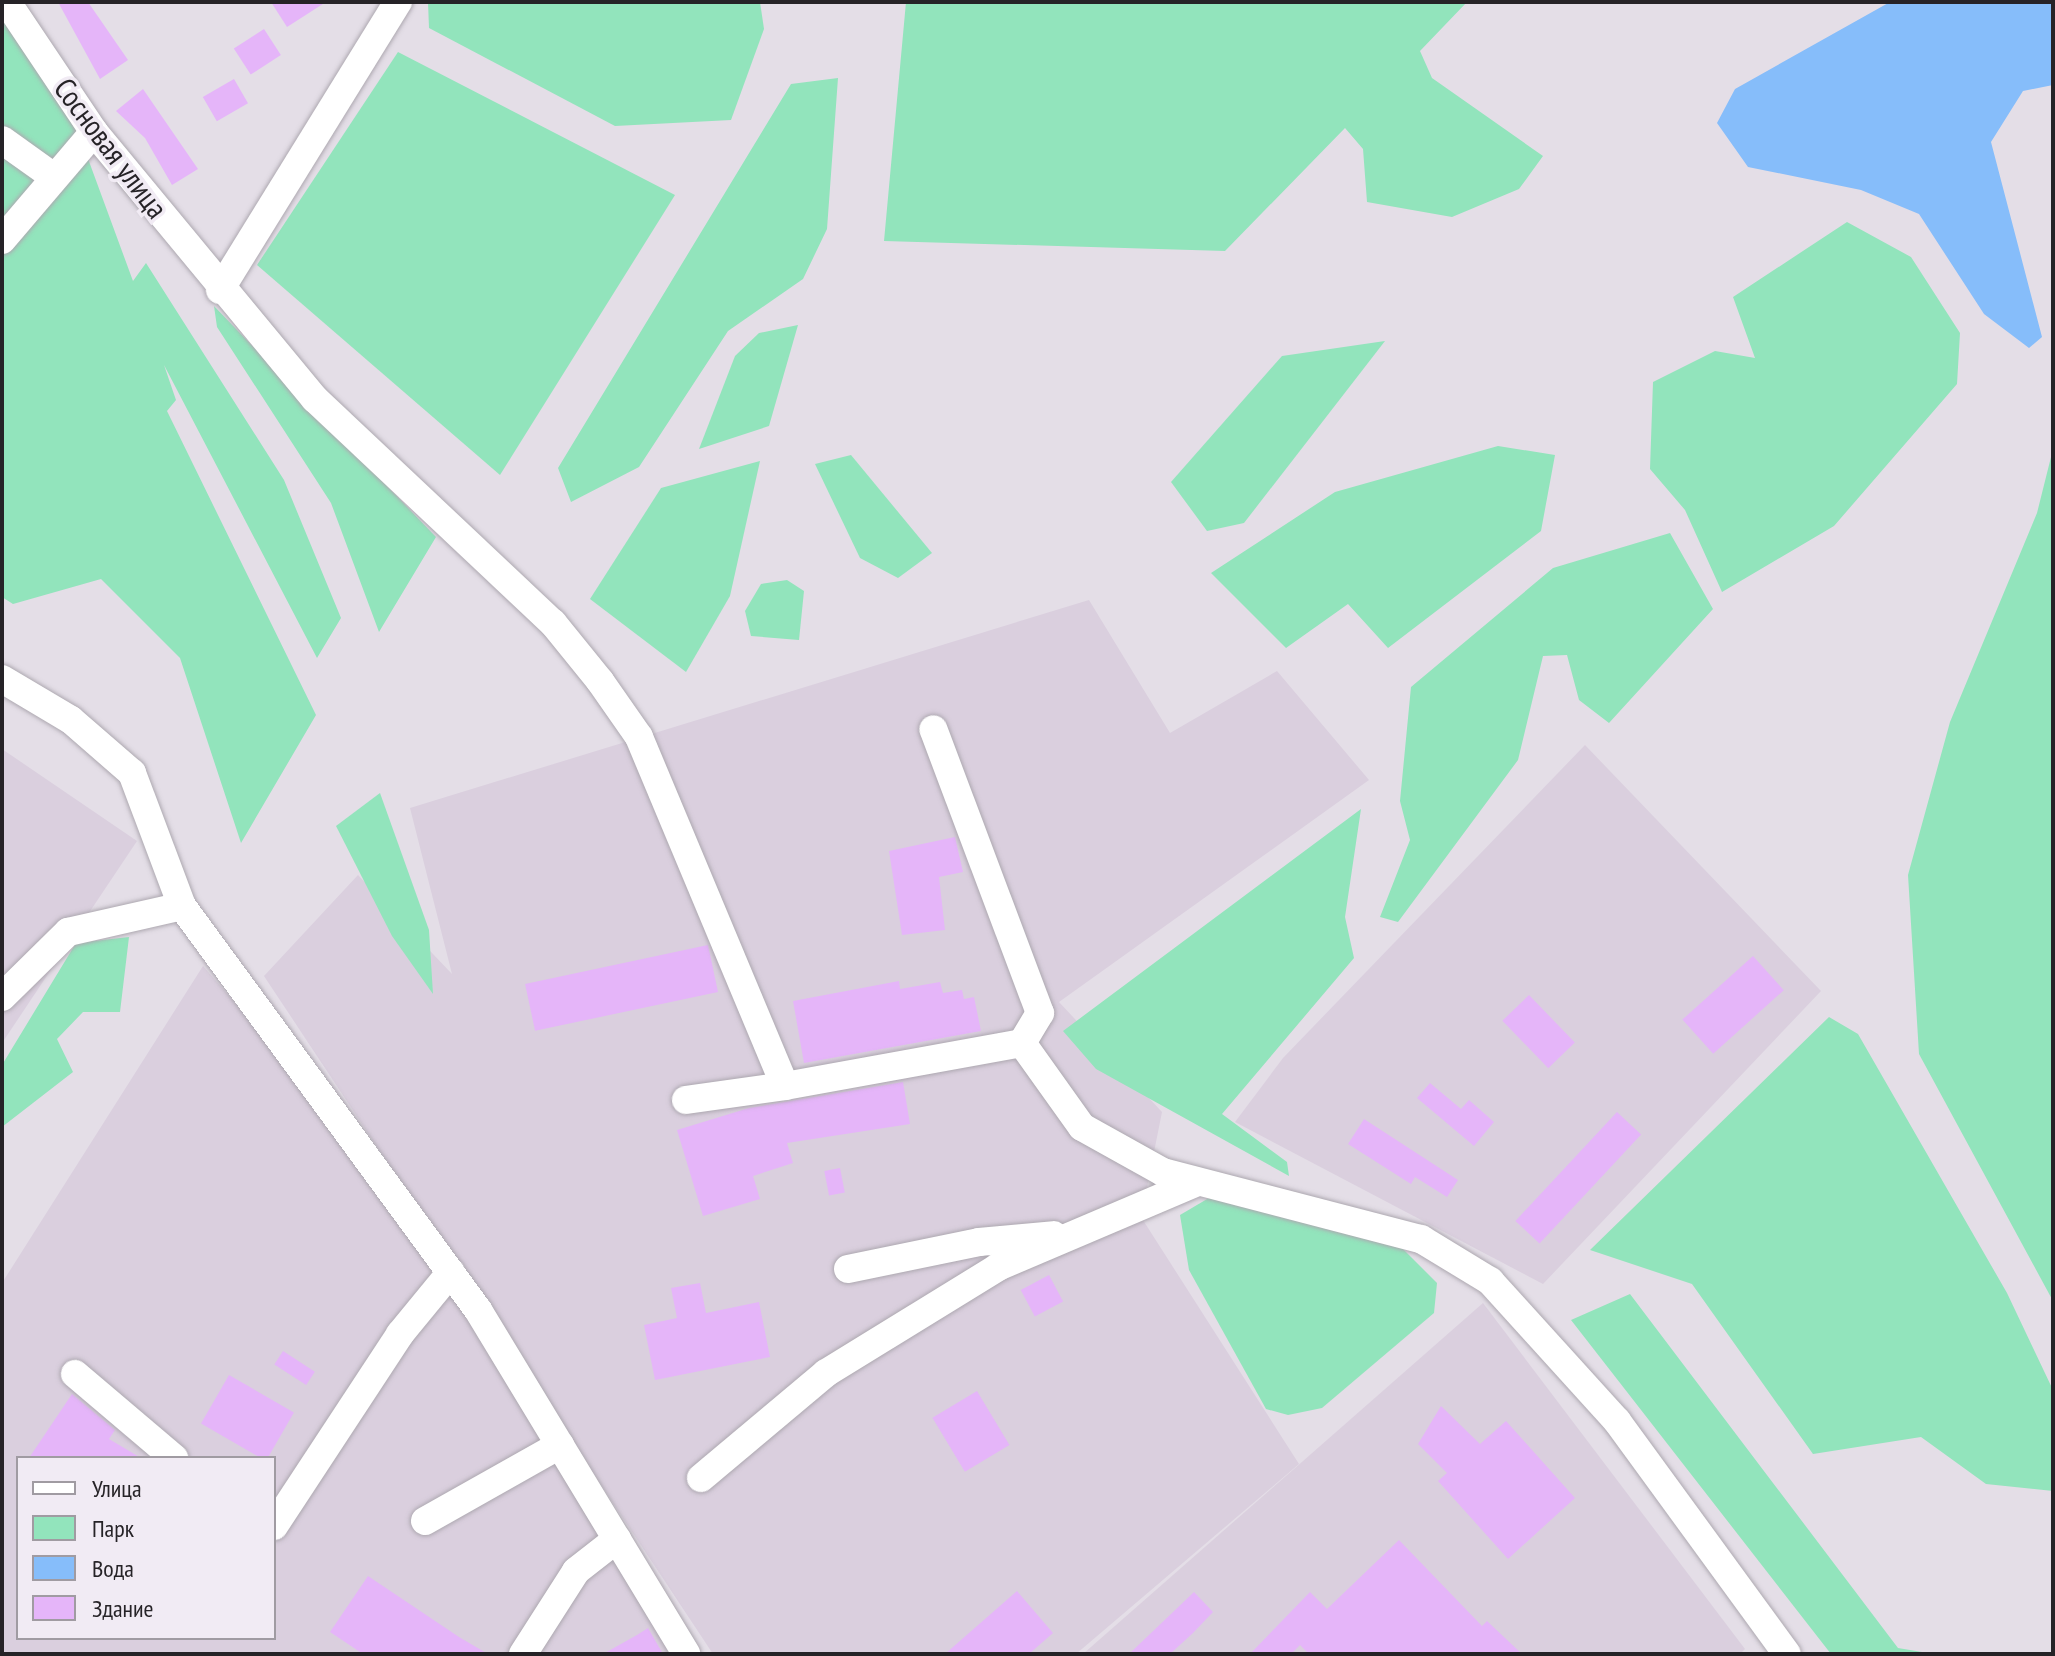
<!DOCTYPE html>
<html>
<head>
<meta charset="utf-8">
<style>
	body { margin:0 }
	#map { position:relative; width:2055px; height:1656px; overflow:hidden; background:#e4dee7; font-family:"PT Sans Narrow",sans-serif }
	div>[style] { position:absolute }
	[style*='--x'] { left:calc(var(--x)*1px); top:calc(var(--y)*1px); width:calc(var(--w)*1px); rotate:calc(var(--a)*1deg) }
	.built>* { inset:0; background:#dacfde }
	.green>* { inset:0; background:#92e4bc }
	.water>* { inset:0; background:#86bdfa }
	.building>* { inset:0; background:#e5b5f9; transform-origin:0 0 }
	.roads { filter:drop-shadow(0 0 2px #ada8b0) drop-shadow(0 0 2px #ada8b0) }
	.minor>* { height:28px; margin:-14px; padding:0 14px; transform-origin:14px; border-radius:14px; background:#fff }
	span { translate:-50% -50%; white-space:nowrap; text-align:center; line-height:1.15; -webkit-text-stroke:7px #f1ebf4; paint-order:stroke }
	.street-label { font-size:30px; color:#262327 }
	.frame { position:absolute; inset:0; border:4px solid #262327; pointer-events:none }
	.legend { position:absolute; left:16px; top:1456px; width:260px; height:184px; box-sizing:border-box; background:#f1ebf4; border:2px solid #a09ba2; margin:0; padding:10px 14px; list-style:none; font-size:24px; color:#262327 }
	.legend li { display:flex; align-items:center; gap:16px; height:40px }
	.legend b { width:40px; border:2px solid #a09ba2 }
</style>
</head>
<body>
<div id="map">
	<div class="built">
		<i style="clip-path:polygon(1089px 600px,1170px 733px,1277px 671px,1369px 780px,1059px 1002px,1162px 1112px,1141px 1217px,1299px 1464px,1076px 1654px,713px 1654px,264px 976px,358px 875px,452px 974px,410px 808px)"></i>
		<i style="clip-path:polygon(1585px 745px,1821px 991px,1543px 1284px,1235px 1122px,1283px 1058px)"></i>
		<i style="clip-path:polygon(2px 749px,137px 841px,2px 1043px)"></i>
		<i style="clip-path:polygon(evenodd,203px 966px,273px 1047px,462px 1299px,678px 1654px,2px 1654px,2px 1283px,203px 966px,18px 1458px,274px 1458px,274px 1638px,18px 1638px,18px 1458px)"></i>
		<i style="clip-path:polygon(1483px 1303px,1745px 1649px,1740px 1654px,1083px 1654px)"></i>
	</div>
	<div class="green">
		<i style="clip-path:polygon(428px 2px,760px 2px,764px 29px,731px 120px,615px 126px,429px 28px)"></i>
		<i style="clip-path:polygon(906px 2px,1467px 2px,1420px 51px,1432px 78px,1543px 156px,1519px 189px,1452px 217px,1367px 202px,1363px 149px,1345px 128px,1225px 251px,884px 241px)"></i>
		<i style="clip-path:polygon(2px 9px,69px 107px,133px 281px,146px 263px,284px 480px,341px 618px,317px 658px,164px 365px,176px 400px,167px 411px,316px 715px,241px 843px,180px 658px,101px 579px,13px 604px,2px 597px)"></i>
		<i style="clip-path:polygon(398px 52px,675px 195px,500px 475px,257px 265px)"></i>
		<i style="clip-path:polygon(838px 78px,827px 229px,803px 279px,728px 331px,639px 467px,571px 502px,558px 468px,791px 84px)"></i>
		<i style="clip-path:polygon(1847px 222px,1911px 257px,1960px 333px,1957px 384px,1834px 526px,1722px 592px,1685px 510px,1650px 469px,1653px 382px,1715px 351px,1755px 358px,1733px 297px)"></i>
		<i style="clip-path:polygon(214px 306px,436px 537px,379px 632px,331px 503px,217px 327px)"></i>
		<i style="clip-path:polygon(798px 325px,769px 426px,699px 449px,735px 356px,759px 333px)"></i>
		<i style="clip-path:polygon(1385px 341px,1244px 523px,1207px 531px,1171px 482px,1282px 356px)"></i>
		<i style="clip-path:polygon(1498px 446px,1555px 455px,1541px 531px,1388px 648px,1348px 604px,1286px 648px,1211px 573px,1335px 492px)"></i>
		<i style="clip-path:polygon(2053px 449px,2053px 1301px,1919px 1054px,1908px 875px,1950px 722px,2037px 513px)"></i>
		<i style="clip-path:polygon(851px 455px,932px 553px,898px 578px,860px 558px,815px 464px)"></i>
		<i style="clip-path:polygon(760px 461px,730px 596px,686px 672px,590px 599px,661px 488px)"></i>
		<i style="clip-path:polygon(1670px 533px,1713px 609px,1609px 723px,1579px 700px,1567px 655px,1543px 656px,1518px 760px,1398px 922px,1380px 917px,1410px 840px,1400px 801px,1411px 687px,1553px 568px)"></i>
		<i style="clip-path:polygon(787px 580px,804px 591px,799px 640px,751px 636px,745px 611px,761px 584px)"></i>
		<i style="clip-path:polygon(380px 793px,429px 930px,433px 994px,392px 936px,336px 826px)"></i>
		<i style="clip-path:polygon(1361px 809px,1345px 917px,1354px 958px,1222px 1114px,1287px 1162px,1289px 1176px,1096px 1069px,1063px 1031px)"></i>
		<i style="clip-path:polygon(129px 937px,120px 1012px,83px 1012px,57px 1039px,73px 1072px,2px 1127px,2px 1065px,76px 943px)"></i>
		<i style="clip-path:polygon(1829px 1017px,1858px 1034px,2007px 1293px,2053px 1390px,2053px 1491px,1986px 1484px,1921px 1437px,1813px 1454px,1692px 1284px,1590px 1250px)"></i>
		<i style="clip-path:polygon(1219px 1192px,1386px 1232px,1437px 1283px,1434px 1313px,1322px 1408px,1288px 1415px,1266px 1409px,1189px 1270px,1180px 1215px)"></i>
		<i style="clip-path:polygon(1630px 1294px,1898px 1648px,1934px 1654px,1831px 1654px,1571px 1320px)"></i>
	</div>
	<div class="water">
		<i style="clip-path:polygon(1890px 2px,2053px 2px,2053px 85px,2023px 91px,1991px 142px,2042px 337px,2029px 348px,1984px 314px,1919px 214px,1861px 190px,1748px 167px,1717px 123px,1735px 89px)"></i>
	</div>
	<div class="building">
		<i style="clip-path:polygon(58px 2px,88px 2px,128px 60px,100px 79px)"></i>
		<i style="clip-path:polygon(271px 2px,326px 2px,287px 27px)"></i>
		<i style="left:264px;top:29px;width:31px;height:36px;rotate:57deg"></i>
		<i style="left:234px;top:79px;width:28px;height:36px;rotate:60deg"></i>
		<i style="clip-path:polygon(143px 89px,198px 169px,172px 185px,145px 138px,116px 111px)"></i>
		<i style="clip-path:polygon(955px 837px,963px 872px,939px 877px,945px 930px,902px 935px,889px 851px)"></i>
		<i style="left:708px;top:945px;width:48px;height:187px;rotate:78deg"></i>
		<i style="left:1753px;top:956px;width:46px;height:95px;rotate:48deg"></i>
		<i style="clip-path:polygon(899px 981px,900px 989px,940px 982px,943px 993px,962px 990px,964px 999px,974px 997px,981px 1031px,804px 1063px,793px 1001px)"></i>
		<i style="left:1529px;top:995px;width:66px;height:37px;rotate:46deg"></i>
		<i style="clip-path:polygon(903px 1082px,910px 1124px,787px 1143px,793px 1163px,753px 1176px,760px 1199px,703px 1216px,677px 1130px,749px 1108px)"></i>
		<i style="clip-path:polygon(1430px 1083px,1461px 1109px,1469px 1100px,1494px 1122px,1474px 1146px,1417px 1098px)"></i>
		<i style="left:1617px;top:1112px;width:33px;height:149px;rotate:43deg"></i>
		<i style="clip-path:polygon(1364px 1119px,1458px 1180px,1447px 1197px,1415px 1177px,1411px 1184px,1348px 1144px)"></i>
		<i style="left:840px;top:1168px;width:25px;height:16px;rotate:79deg"></i>
		<i style="left:1049px;top:1275px;width:30px;height:32px;rotate:62deg"></i>
		<i style="clip-path:polygon(700px 1283px,706px 1313px,759px 1302px,770px 1357px,655px 1380px,644px 1325px,677px 1318px,671px 1288px)"></i>
		<i style="left:283px;top:1351px;width:38px;height:16px;rotate:33deg"></i>
		<i style="left:229px;top:1375px;width:75px;height:56px;rotate:30deg"></i>
		<i style="left:977px;top:1391px;width:63px;height:52px;rotate:59deg"></i>
		<i style="clip-path:polygon(72px 1394px,115px 1430px,109px 1439px,141px 1458px,29px 1458px)"></i>
		<i style="clip-path:polygon(1441px 1406px,1480px 1444px,1506px 1421px,1575px 1498px,1508px 1559px,1438px 1481px,1447px 1473px,1418px 1444px)"></i>
		<i style="clip-path:polygon(1399px 1540px,1482px 1626px,1487px 1621px,1522px 1654px,1309px 1654px,1300px 1645px,1291px 1654px,1250px 1654px,1310px 1592px,1327px 1609px)"></i>
		<i style="clip-path:polygon(368px 1576px,459px 1637px,488px 1654px,363px 1654px,330px 1632px)"></i>
		<i style="clip-path:polygon(1017px 1591px,1053px 1633px,1029px 1654px,945px 1654px)"></i>
		<i style="clip-path:polygon(1194px 1592px,1213px 1612px,1193px 1633px,1170px 1654px,1129px 1654px)"></i>
		<i style="clip-path:polygon(648px 1628px,663px 1654px,603px 1654px,637px 1635px)"></i>
	</div>
	<div class="roads">
		<div class="minor">
			<i style="--x:7;--y:2;--w:156;--a:56.2"></i>
			<i style="--x:94;--y:132;--w:347;--a:50.4"></i>
			<i style="--x:315;--y:399;--w:327;--a:43.3"></i>
			<i style="--x:553;--y:623;--w:75;--a:51"></i>
			<i style="--x:600;--y:681;--w:68;--a:55.1"></i>
			<i style="--x:639;--y:737;--w:378;--a:67.3"></i>
			<i style="--x:785;--y:1086;--w:241;--a:-10.3"></i>
			<i style="--x:1022;--y:1043;--w:35;--a:-59"></i>
			<i style="--x:1040;--y:1013;--w:303;--a:-110.6"></i>
			<i style="--x:2;--y:140;--w:60;--a:35.5"></i>
			<i style="--x:2;--y:240;--w:142;--a:-49.6"></i>
			<i style="--x:220;--y:290;--w:339;--a:-58.3"></i>
			<i style="--x:2;--y:679;--w:80;--a:30.7"></i>
			<i style="--x:71;--y:720;--w:81;--a:41"></i>
			<i style="--x:132;--y:773;--w:142;--a:69.4"></i>
			<i style="--x:182;--y:906;--w:501;--a:53.77"></i>
			<i style="--x:478;--y:1310;--w:402;--a:58.8"></i>
			<i style="--x:2;--y:997;--w:93;--a:-44.6"></i>
			<i style="--x:68;--y:932;--w:117;--a:-12.8"></i>
			<i style="--x:1022;--y:1043;--w:103;--a:54.5"></i>
			<i style="--x:1082;--y:1127;--w:93;--a:29.1"></i>
			<i style="--x:1163;--y:1172;--w:267;--a:14.6"></i>
			<i style="--x:1421;--y:1239;--w:81;--a:31.3"></i>
			<i style="--x:1490;--y:1281;--w:189;--a:47.8"></i>
			<i style="--x:1617;--y:1421;--w:288;--a:53.9"></i>
			<i style="--x:686;--y:1100;--w:100;--a:-8"></i>
			<i style="--x:848;--y:1269;--w:134;--a:-11.6"></i>
			<i style="--x:979;--y:1242;--w:75;--a:-5.3"></i>
			<i style="--x:75;--y:1374;--w:130;--a:40.3"></i>
			<i style="--x:701;--y:1478;--w:163;--a:-40"></i>
			<i style="--x:826;--y:1373;--w:202;--a:-31.6"></i>
			<i style="--x:998;--y:1267;--w:216;--a:-23.1"></i>
			<i style="--x:425;--y:1521;--w:155;--a:-29.4"></i>
			<i style="--x:274;--y:1526;--w:230;--a:-56.7"></i>
			<i style="--x:400;--y:1334;--w:80;--a:-50.6"></i>
			<i style="--x:523;--y:1654;--w:98;--a:-57.4"></i>
			<i style="--x:576;--y:1571;--w:52;--a:-38"></i>
		</div>
	</div>
	<div class="street-label">
		<span style="left:111px;top:148px;rotate:53deg">Сосновая улица</span>
	</div>
	<div class="frame"></div>
	<ul class="legend">
	<li><b style="height:10px;background:#fff"></b>Улица</li>
	<li><b style="height:22px;background:#92e4bc"></b>Парк</li>
	<li><b style="height:22px;background:#86bdfa"></b>Вода</li>
	<li><b style="height:22px;background:#e5b5f9"></b>Здание</li>
	</ul>
</div>
</body>
</html>
